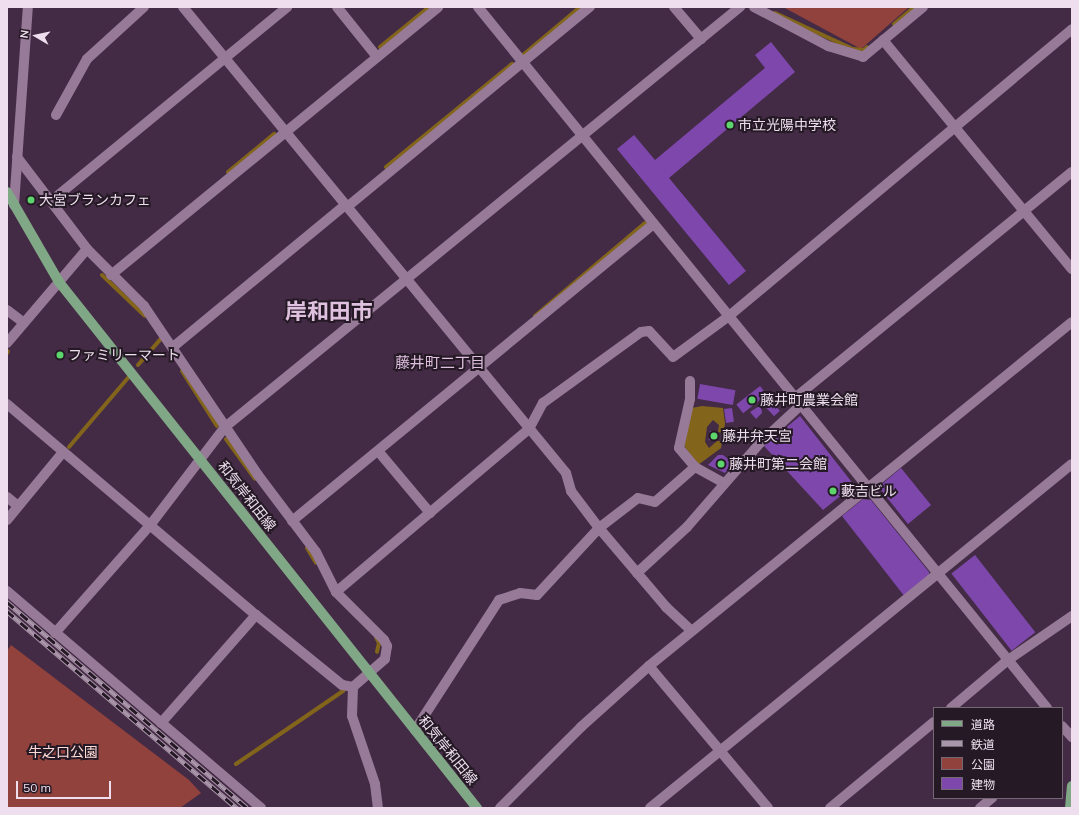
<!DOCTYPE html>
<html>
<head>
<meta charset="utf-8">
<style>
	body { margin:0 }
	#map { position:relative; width:1079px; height:815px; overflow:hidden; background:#442b45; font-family:Mulish,"Noto Sans JP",sans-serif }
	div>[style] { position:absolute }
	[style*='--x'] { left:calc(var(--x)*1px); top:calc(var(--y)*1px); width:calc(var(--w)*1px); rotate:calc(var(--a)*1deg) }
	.green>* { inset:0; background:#92423c }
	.water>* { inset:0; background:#82651b }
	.stream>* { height:4px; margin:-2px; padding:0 2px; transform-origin:2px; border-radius:2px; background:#82651b }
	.building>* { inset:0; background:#7d47ac; transform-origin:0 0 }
	.minor>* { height:10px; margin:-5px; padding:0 5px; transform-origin:5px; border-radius:5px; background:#967a97 }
	.major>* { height:10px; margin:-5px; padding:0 5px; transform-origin:5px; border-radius:5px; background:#81a886 }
	.rail>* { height:4.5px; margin-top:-2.25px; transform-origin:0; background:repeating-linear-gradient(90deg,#241924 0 9px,#aa96aa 0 18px); box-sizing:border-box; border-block:1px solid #aa96aa }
	.dots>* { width:11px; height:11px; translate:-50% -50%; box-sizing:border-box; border:2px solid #241924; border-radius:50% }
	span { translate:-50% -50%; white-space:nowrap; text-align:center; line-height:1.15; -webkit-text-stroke:4px #241924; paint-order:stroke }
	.poi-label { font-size:14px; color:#efdfee }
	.left { translate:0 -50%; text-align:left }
	.street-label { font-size:14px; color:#efdfee }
	.park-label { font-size:14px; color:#fddbd7 }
	.neighbourhood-label { font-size:15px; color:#dfc0df }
	.town-label { font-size:22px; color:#dfc0df; font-weight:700 }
	.frame { position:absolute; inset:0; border:8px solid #efdfee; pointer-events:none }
	.legend { position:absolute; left:933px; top:707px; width:130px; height:92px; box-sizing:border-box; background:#241924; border:1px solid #756875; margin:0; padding:5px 7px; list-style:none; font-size:12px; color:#efdfee }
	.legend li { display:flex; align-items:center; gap:8px; height:20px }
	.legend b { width:20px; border:1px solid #756875 }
	.north { position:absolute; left:16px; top:16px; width:40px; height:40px; -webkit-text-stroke:3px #241924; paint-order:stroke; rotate:279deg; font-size:11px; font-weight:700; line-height:16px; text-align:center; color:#efdfee }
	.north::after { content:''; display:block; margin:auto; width:14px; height:18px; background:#efdfee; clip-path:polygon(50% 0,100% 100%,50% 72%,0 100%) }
	.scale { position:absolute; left:16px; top:781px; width:95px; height:18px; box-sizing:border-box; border:2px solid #efdfee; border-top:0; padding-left:5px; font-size:12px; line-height:14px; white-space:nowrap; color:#efdfee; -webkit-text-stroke:3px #241924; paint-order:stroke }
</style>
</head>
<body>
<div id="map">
	<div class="green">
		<i style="clip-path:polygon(783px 7px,909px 7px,861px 49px)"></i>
		<i style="clip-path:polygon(11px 645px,189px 780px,201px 793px,180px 808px,7px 808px,7px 651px)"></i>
	</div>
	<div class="water">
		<i style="clip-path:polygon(702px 406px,723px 408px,725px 423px,724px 433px,718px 432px,719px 425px,713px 420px,707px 427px,705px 442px,709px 448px,717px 441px,722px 441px,721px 448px,698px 465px,683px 444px,692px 408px)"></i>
	</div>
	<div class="stream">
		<i style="--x:775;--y:13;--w:86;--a:24.8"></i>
		<i style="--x:853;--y:49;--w:11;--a:5"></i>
		<i style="--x:864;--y:50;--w:4;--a:-45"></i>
		<i style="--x:894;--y:24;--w:26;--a:-40"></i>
		<i style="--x:380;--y:47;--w:63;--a:-39.2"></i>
		<i style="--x:523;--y:55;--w:75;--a:-40.1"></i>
		<i style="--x:386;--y:167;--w:163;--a:-39.3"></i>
		<i style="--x:228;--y:172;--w:60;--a:-39.6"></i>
		<i style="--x:102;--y:275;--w:59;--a:43.6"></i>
		<i style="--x:535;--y:316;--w:144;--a:-40.2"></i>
		<i style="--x:7;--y:353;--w:2;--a:-63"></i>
		<i style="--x:138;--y:365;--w:35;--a:-49"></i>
		<i style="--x:182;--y:371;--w:65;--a:57.5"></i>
		<i style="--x:226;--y:439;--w:49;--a:54.1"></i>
		<i style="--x:69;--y:447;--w:91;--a:-49.5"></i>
		<i style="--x:307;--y:548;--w:17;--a:59"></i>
		<i style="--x:376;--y:637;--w:7;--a:63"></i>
		<i style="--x:379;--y:643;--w:9;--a:103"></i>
		<i style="--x:236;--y:764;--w:130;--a:-34.3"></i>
	</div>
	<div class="building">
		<i style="clip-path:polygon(771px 42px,795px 72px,669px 178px,746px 271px,729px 285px,617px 149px,634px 135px,655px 160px,765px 68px,755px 55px)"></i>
		<i style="left:700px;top:384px;width:36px;height:15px;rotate:10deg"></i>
		<i style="left:760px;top:386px;width:11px;height:30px;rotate:52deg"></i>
		<i style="left:769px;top:399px;width:16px;height:8px;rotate:47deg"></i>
		<i style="clip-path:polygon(761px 405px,762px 413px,756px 419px,750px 412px)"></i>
		<i style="left:732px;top:408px;width:14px;height:8px;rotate:82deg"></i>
		<i style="clip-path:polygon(800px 416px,854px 485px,823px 510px,764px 446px)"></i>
		<i style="left:710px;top:431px;width:6px;height:9px;rotate:9deg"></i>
		<i style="clip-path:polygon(718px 455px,723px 455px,733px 463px,725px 473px,708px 465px)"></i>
		<i style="clip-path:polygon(901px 468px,931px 505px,908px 524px,881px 490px,882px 484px)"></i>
		<i style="clip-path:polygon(863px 499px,871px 500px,929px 572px,929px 577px,905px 597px,842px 516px)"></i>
		<i style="left:975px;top:555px;width:98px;height:30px;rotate:52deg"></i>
	</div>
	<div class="minor">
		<i style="--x:183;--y:7;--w:603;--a:50.58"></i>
		<i style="--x:566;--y:473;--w:19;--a:74"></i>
		<i style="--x:571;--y:491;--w:46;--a:52.9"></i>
		<i style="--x:599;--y:528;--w:104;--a:49.7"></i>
		<i style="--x:666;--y:607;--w:35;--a:43"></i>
		<i style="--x:337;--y:7;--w:64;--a:51.3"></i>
		<i style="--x:478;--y:7;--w:903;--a:50.93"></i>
		<i style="--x:674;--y:7;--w:42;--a:49.8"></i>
		<i style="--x:754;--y:7;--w:84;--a:27.8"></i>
		<i style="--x:828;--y:46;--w:37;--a:17"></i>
		<i style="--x:863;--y:57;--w:78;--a:-39.8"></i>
		<i style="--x:883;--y:40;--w:297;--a:50.5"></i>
		<i style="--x:56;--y:115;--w:64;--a:-61"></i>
		<i style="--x:87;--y:59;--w:77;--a:-42.4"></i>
		<i style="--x:17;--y:157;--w:116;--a:52.7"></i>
		<i style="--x:87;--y:249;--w:81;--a:45"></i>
		<i style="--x:144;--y:306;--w:204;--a:56"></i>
		<i style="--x:258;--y:475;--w:96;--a:53"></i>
		<i style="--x:316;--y:552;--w:45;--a:63.4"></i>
		<i style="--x:336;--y:592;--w:68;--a:45"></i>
		<i style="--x:384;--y:640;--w:7;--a:63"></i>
		<i style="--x:387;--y:646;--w:13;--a:99"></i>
		<i style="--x:385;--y:659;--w:43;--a:138.8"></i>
		<i style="--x:353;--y:687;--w:29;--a:92"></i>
		<i style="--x:352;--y:716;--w:72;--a:71.3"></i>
		<i style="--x:375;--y:784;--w:24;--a:83"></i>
		<i style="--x:51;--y:201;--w:306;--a:-39.4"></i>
		<i style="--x:14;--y:205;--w:198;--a:-86"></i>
		<i style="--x:347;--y:207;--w:315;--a:-39.5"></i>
		<i style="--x:111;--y:275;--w:423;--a:-39.3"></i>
		<i style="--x:7;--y:310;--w:21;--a:37"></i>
		<i style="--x:7;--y:343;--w:123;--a:-49.6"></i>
		<i style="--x:173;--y:347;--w:223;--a:-39.5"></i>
		<i style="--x:690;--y:381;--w:18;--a:90"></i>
		<i style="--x:690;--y:399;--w:50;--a:102.7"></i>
		<i style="--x:679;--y:448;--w:25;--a:50"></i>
		<i style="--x:796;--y:397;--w:356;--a:-39.2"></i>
		<i style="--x:7;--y:404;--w:326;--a:40.3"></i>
		<i style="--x:256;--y:615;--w:111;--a:39.1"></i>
		<i style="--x:342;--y:685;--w:11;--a:10"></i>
		<i style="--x:378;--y:451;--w:81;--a:50"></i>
		<i style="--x:7;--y:497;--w:14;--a:39"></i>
		<i style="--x:7;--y:520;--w:88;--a:-50.5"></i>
		<i style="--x:292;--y:521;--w:468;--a:-39.4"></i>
		<i style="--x:637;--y:573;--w:68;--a:-42.6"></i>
		<i style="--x:687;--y:527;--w:113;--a:-49"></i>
		<i style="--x:761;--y:442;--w:56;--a:-42.8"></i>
		<i style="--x:7;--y:591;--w:334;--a:40.5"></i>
		<i style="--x:336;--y:592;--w:253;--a:-40.2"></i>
		<i style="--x:529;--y:429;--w:30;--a:-62"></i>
		<i style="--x:543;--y:403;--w:121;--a:-35.9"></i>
		<i style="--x:641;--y:332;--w:8;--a:-7"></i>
		<i style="--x:649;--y:331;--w:35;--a:47"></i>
		<i style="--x:673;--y:357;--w:69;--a:-36.2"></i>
		<i style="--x:729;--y:316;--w:447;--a:-39.9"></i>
		<i style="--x:55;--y:633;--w:145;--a:-48.6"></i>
		<i style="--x:151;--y:524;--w:122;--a:-52.7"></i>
		<i style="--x:225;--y:427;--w:665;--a:-39.2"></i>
		<i style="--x:649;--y:666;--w:185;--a:50"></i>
		<i style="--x:951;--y:708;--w:75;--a:-40.1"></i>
		<i style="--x:1008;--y:660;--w:78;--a:-34.5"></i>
		<i style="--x:161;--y:723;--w:144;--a:-48.7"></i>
		<i style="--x:1062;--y:726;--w:15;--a:48"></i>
		<i style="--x:415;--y:730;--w:155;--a:-57.1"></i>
		<i style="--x:499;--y:600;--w:22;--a:-18"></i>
		<i style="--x:520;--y:593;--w:17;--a:7"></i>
		<i style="--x:537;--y:595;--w:91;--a:-47.2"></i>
		<i style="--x:599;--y:528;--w:49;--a:-37.6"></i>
		<i style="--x:638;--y:498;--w:17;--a:13"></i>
		<i style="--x:655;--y:502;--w:53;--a:-41.2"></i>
		<i style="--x:695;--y:467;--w:33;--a:29"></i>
		<i style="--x:500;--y:808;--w:115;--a:-45"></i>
		<i style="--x:581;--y:727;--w:91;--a:-41.9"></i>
		<i style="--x:649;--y:666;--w:545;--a:-39.12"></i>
		<i style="--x:650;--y:808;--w:544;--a:-39.19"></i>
		<i style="--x:830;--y:808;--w:135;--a:-39.6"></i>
		<i style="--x:980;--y:808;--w:16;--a:-40"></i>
	</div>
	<div class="major">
		<i style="--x:7;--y:192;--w:104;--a:60"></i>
		<i style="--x:59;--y:282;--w:672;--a:51.53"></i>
		<i style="--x:1070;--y:808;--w:22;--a:-85"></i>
	</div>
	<div class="rail">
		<i style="--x:7;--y:602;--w:316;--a:40.6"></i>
		<i style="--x:7;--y:611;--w:303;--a:40.6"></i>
	</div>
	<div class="dots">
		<i style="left:730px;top:125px;background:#5dd56c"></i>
		<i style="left:31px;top:200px;background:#5dd56c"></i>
		<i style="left:60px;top:355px;background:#5dd56c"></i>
		<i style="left:752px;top:400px;background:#5dd56c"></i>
		<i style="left:714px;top:436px;background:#5dd56c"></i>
		<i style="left:721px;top:464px;background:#5dd56c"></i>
		<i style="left:833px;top:491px;background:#5dd56c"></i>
	</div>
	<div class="poi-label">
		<span class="left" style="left:738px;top:125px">市立光陽中学校</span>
		<span class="left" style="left:39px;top:200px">大宮ブランカフェ</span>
		<span class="left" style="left:68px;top:355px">ファミリーマート</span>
		<span class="left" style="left:760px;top:400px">藤井町農業会館</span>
		<span class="left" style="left:722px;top:436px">藤井弁天宮</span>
		<span class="left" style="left:729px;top:464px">藤井町第二会館</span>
		<span class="left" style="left:841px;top:491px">藪吉ビル</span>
	</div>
	<div class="street-label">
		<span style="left:247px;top:496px;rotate:52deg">和気岸和田線</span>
		<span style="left:448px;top:750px;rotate:51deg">和気岸和田線</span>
	</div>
	<div class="park-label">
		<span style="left:63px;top:752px">牛之口公園</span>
	</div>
	<div class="neighbourhood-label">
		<span style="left:440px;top:363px">藤井町二丁目</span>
	</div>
	<div class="town-label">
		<span style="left:329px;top:312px">岸和田市</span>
	</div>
	<div class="frame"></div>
	<ul class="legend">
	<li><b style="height:5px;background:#81a886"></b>道路</li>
	<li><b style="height:5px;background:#aa96aa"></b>鉄道</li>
	<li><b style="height:11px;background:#92423c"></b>公園</li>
	<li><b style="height:11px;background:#7d47ac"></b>建物</li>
	</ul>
	<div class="north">N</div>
	<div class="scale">50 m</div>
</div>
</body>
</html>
